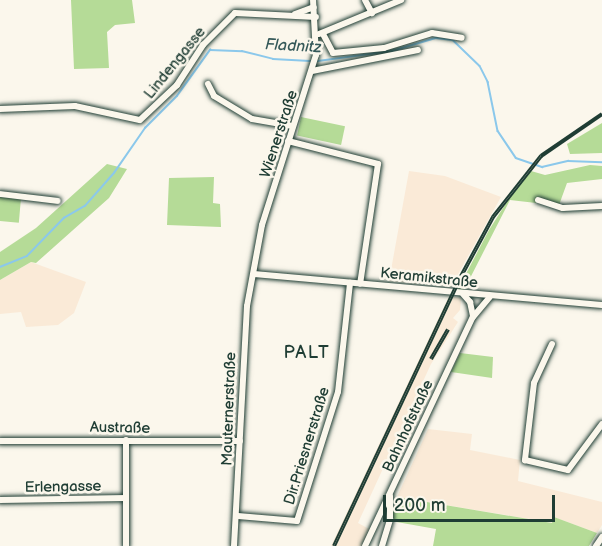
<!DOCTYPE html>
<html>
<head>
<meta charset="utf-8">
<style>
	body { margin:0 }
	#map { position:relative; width:602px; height:546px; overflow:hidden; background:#fbf7ec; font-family:"Balsamiq Sans",sans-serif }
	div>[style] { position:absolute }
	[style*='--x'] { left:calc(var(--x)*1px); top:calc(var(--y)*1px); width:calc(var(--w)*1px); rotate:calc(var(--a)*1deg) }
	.built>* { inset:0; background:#faead7 }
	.green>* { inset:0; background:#b5db97; transform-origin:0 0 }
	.stream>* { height:1.5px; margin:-0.75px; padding:0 0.75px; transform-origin:0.75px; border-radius:0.75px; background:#8bc8eb }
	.roads { filter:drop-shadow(0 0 2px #1f3d34) drop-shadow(0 0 2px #1f3d34) }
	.minor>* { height:6px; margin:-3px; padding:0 3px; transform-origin:3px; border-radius:3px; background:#fbf7ec }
	.rail>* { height:4px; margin-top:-2px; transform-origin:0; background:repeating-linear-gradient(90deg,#fbf7ec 0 4.5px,#1f3d34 0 9px); box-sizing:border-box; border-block:2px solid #1f3d34 }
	span { translate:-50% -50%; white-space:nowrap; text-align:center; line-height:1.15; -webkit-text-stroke:5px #fbf7ec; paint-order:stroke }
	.street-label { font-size:15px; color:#1f3d34 }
	.water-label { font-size:16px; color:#355959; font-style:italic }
	.quarter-label { font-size:18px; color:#1f3d34; letter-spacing:1.5px }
	.scale { position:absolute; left:383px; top:495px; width:172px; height:27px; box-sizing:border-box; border:3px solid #1f3d34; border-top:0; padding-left:8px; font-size:18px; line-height:21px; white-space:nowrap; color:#1f3d34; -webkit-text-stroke:4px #fbf7ec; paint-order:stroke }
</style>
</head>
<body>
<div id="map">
	<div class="built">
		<i style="clip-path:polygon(409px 171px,445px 176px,501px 197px,451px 287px,420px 280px,417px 284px,389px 281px)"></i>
		<i style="clip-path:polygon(31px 262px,86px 282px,74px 313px,58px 325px,26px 327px,21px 312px,0 314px,0 280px)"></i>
		<i style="clip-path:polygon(449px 296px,461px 298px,460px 310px,453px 318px,458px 322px,431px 364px,358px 523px,371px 530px,363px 546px,331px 546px)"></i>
		<i style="clip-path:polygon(428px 429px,472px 434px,470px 450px,520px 460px,518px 481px,602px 502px,602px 525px,597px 533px,554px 517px,553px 523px,397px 497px)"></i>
	</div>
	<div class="green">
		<i style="clip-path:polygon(71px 0,132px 0,135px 23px,115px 25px,107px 32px,109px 68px,74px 69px)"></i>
		<i style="left:301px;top:117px;width:45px;height:19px;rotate:12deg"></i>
		<i style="clip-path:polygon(602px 123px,602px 153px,570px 154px,567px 144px)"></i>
		<i style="clip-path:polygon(107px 164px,127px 169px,109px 198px,36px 263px,31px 262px,0 280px,0 252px,36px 228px)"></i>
		<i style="clip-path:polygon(590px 165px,602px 166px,602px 179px,567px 183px,559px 205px,538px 197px,536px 203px,510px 200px,464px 290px,458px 289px,489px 230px,510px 197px,531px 171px,545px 175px)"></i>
		<i style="clip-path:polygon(214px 177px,213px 203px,220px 204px,221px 227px,167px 225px,169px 178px)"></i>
		<i style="left:0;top:197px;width:21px;height:24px;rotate:5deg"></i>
		<i style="clip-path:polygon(460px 353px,493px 357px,492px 378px,451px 372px)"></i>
		<i style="clip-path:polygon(397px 497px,552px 523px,554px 517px,597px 533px,589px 546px,433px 546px,436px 529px,391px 521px)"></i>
	</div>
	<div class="stream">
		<i style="--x:318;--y:61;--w:75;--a:-7.7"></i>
		<i style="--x:392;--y:51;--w:46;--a:-16.5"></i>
		<i style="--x:436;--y:38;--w:17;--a:7"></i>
		<i style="--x:453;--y:40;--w:37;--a:44"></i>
		<i style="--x:480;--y:66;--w:18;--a:63"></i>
		<i style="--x:488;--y:82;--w:50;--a:78.5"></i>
		<i style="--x:498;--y:131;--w:32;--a:56"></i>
		<i style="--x:516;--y:158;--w:28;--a:19"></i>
		<i style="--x:542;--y:167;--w:27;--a:-13"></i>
		<i style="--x:568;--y:161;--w:34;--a:2"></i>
		<i style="--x:0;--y:267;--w:29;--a:-22"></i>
		<i style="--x:27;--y:256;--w:53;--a:-45.8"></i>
		<i style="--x:64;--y:218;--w:24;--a:-30"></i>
		<i style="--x:85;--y:206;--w:44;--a:-48.7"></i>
		<i style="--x:114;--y:173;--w:55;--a:-55.4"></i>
		<i style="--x:145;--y:128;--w:45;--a:-45"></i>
		<i style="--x:177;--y:96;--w:57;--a:-54.3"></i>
		<i style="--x:210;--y:50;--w:32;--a:2"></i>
		<i style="--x:242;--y:51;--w:32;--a:14"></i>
		<i style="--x:273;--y:59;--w:37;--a:3"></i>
	</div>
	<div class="roads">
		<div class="minor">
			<i style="--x:365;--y:0;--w:15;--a:62"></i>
			<i style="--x:295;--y:14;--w:20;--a:-20"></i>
			<i style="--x:319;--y:34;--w:89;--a:-22.5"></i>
			<i style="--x:323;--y:34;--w:21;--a:62"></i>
			<i style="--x:333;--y:53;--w:51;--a:-5.6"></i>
			<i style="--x:384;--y:48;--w:50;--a:-17.4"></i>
			<i style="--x:432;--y:33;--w:30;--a:9"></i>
			<i style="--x:312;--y:71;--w:108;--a:-11.2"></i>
			<i style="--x:208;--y:84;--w:13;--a:63"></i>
			<i style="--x:214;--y:96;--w:44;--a:31.2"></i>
			<i style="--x:252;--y:119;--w:41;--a:9.9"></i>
			<i style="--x:0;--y:109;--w:75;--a:-2.3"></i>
			<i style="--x:75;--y:106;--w:66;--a:12.2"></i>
			<i style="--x:140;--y:120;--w:51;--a:-43.4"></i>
			<i style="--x:177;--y:85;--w:48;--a:-57"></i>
			<i style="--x:203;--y:45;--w:45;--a:-45"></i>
			<i style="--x:235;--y:13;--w:81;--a:2.8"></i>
			<i style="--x:288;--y:141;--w:93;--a:14.3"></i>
			<i style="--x:378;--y:164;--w:121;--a:98.5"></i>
			<i style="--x:0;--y:194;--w:58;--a:6.9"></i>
			<i style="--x:538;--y:200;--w:26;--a:18"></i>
			<i style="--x:563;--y:208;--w:39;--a:-3"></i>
			<i style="--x:254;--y:274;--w:349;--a:5.1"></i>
			<i style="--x:463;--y:294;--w:11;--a:49"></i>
			<i style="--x:470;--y:302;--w:14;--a:78"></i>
			<i style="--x:552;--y:344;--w:43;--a:114.8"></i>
			<i style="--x:534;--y:383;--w:78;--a:96.7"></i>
			<i style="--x:525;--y:460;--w:44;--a:13.1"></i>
			<i style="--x:568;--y:470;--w:57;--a:-53.5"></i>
			<i style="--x:126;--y:440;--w:106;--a:90"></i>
			<i style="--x:0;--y:441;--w:240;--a:0"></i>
			<i style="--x:0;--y:500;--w:126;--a:-0.9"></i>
			<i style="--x:238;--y:516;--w:59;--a:4.8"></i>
			<i style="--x:297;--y:521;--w:135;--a:-72.4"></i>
			<i style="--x:338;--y:392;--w:110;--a:-83.7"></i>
			<i style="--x:234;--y:546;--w:240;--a:-86.9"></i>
			<i style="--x:247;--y:306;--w:82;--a:-79.5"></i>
			<i style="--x:262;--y:225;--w:178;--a:-72.4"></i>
			<i style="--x:316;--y:55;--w:55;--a:-93.1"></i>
			<i style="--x:365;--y:546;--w:253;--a:-64.8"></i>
			<i style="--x:473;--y:317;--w:26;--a:-50"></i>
			<i style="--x:382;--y:546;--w:28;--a:-73"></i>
			<i style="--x:390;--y:519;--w:23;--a:-90"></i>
			<i style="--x:596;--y:546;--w:11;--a:-56"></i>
		</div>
	</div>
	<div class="rail">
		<i style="--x:431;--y:359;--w:34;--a:-60"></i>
		<i style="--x:334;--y:546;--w:294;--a:-64.8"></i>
		<i style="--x:459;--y:280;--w:72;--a:-61.6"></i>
		<i style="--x:493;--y:217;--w:78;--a:-51.8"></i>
		<i style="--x:541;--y:156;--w:74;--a:-34.5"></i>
	</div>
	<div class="street-label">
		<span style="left:175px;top:63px;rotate:-51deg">Lindengasse</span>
		<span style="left:279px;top:134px;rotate:-72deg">Wienerstraße</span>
		<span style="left:429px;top:278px;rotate:6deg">Keramikstraße</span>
		<span style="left:229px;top:409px;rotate:-88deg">Mauternerstraße</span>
		<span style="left:408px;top:426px;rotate:-65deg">Bahnhofstraße</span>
		<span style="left:120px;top:428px;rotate:1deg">Austraße</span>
		<span style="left:307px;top:446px;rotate:-73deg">Dir.Priesnerstraße</span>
		<span style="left:63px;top:487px;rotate:-1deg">Erlengasse</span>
	</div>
	<div class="water-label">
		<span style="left:293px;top:47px;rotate:3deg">Fladnitz</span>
	</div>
	<div class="quarter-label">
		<span style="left:307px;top:353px">PALT</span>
	</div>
	<div class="scale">200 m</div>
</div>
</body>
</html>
